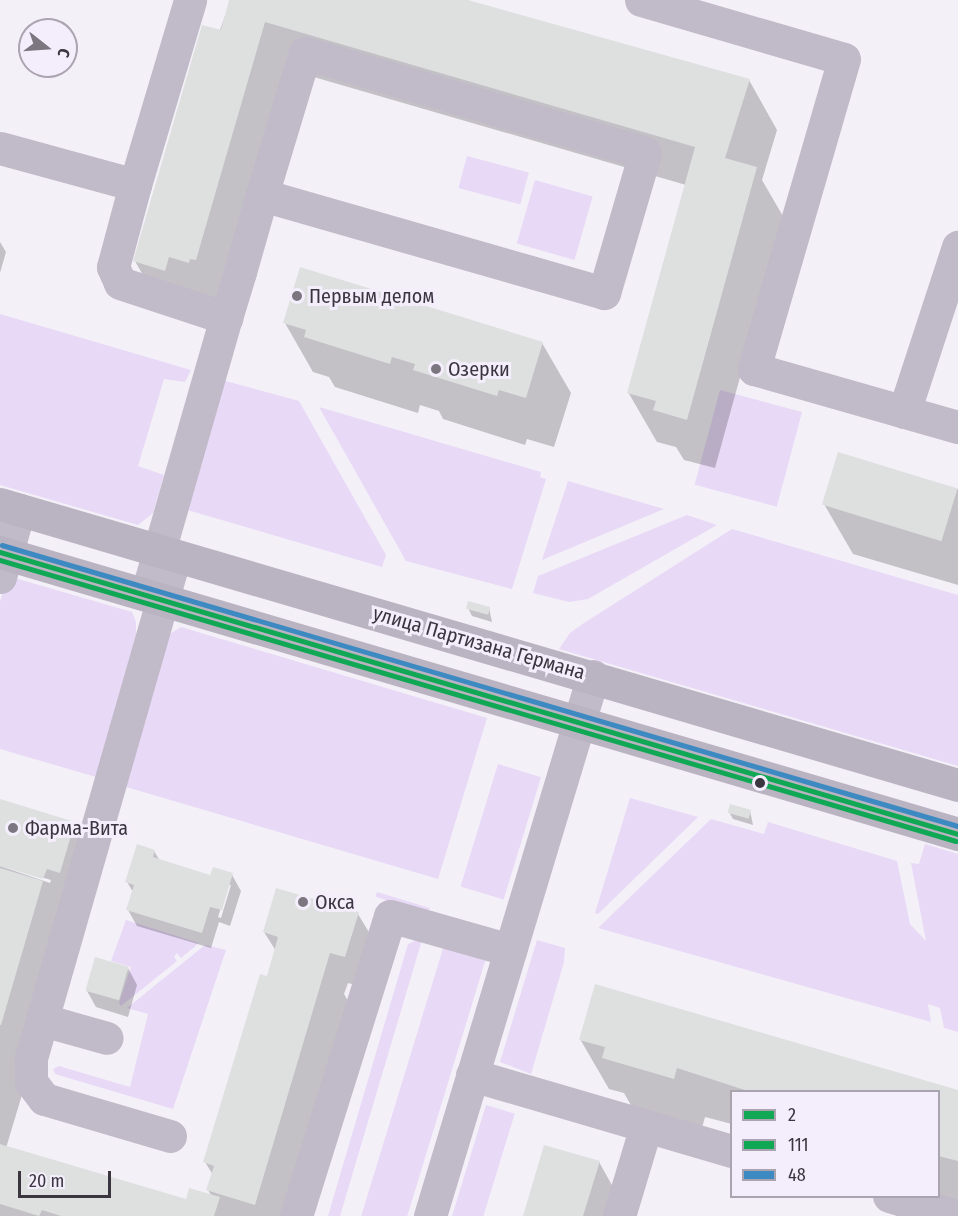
<!DOCTYPE html>
<html>
<head>
<meta charset="utf-8">
<style>
	body { margin:0 }
	#map { position:relative; width:958px; height:1216px; overflow:hidden; background:#f4f0f8; font-family:"Fira Sans Condensed",sans-serif }
	div>[style] { position:absolute }
	[style*='--x'] { left:calc(var(--x)*1px); top:calc(var(--y)*1px); width:calc(var(--w)*1px); rotate:calc(var(--a)*1deg) }
	.green>* { inset:0; background:#e8d9f7; transform-origin:0 0 }
	.shadow>* { inset:0; background:#0003 }
	.building>* { inset:0; background:#dde0df; transform-origin:0 0 }
	.minor>* { height:33px; margin:-16.5px; padding:0 16.5px; transform-origin:16.5px; border-radius:16.5px; background:#c1bac8 }
	.major>* { height:33px; margin:-16.5px; padding:0 16.5px; transform-origin:16.5px; border-radius:16.5px; background:#bab3c2 }
	.bus-1>* { height:4.5px; margin:-2.25px; padding:0 2.25px; transform-origin:2.25px; border-radius:2.25px; background:#10a855 }
	.bus-2>* { height:4.5px; margin:-2.25px; padding:0 2.25px; transform-origin:2.25px; border-radius:2.25px; background:#10a855 }
	.bus-3>* { height:4.5px; margin:-2.25px; padding:0 2.25px; transform-origin:2.25px; border-radius:2.25px; background:#3d8ac2 }
	.dots>* { width:16px; height:16px; translate:-50% -50%; box-sizing:border-box; border:3px solid #f4edfc; border-radius:50% }
	span { translate:-50% -50%; white-space:nowrap; text-align:center; line-height:1.15; -webkit-text-stroke:6px #f4edfc; paint-order:stroke }
	.poi-label { font-size:20px; color:#3a353e }
	.left { translate:0 -50%; text-align:left }
	.street-label { font-size:20px; color:#3a353e }
	.legend { position:absolute; left:730px; top:1090px; width:210px; height:108px; box-sizing:border-box; background:#f4edfc; border:2px solid #aaa3b0; margin:0; padding:8px 10px; list-style:none; font-size:18px; color:#3a353e }
	.legend li { display:flex; align-items:center; gap:12px; height:30px }
	.legend b { width:30px; border:2px solid #aaa3b0 }
	.north { position:absolute; left:18px; top:18px; width:60px; height:60px; box-sizing:border-box; background:#f4edfc; border:2px solid #aaa3b0; border-radius:50%; rotate:107deg; font-size:16px; font-weight:700; line-height:24px; text-align:center; color:#3a353e }
	.north::after { content:''; display:block; margin:auto; width:21px; height:27px; background:#7b767f; clip-path:polygon(50% 0,100% 100%,50% 72%,0 100%) }
	.scale { position:absolute; left:18px; top:1171px; width:93px; height:27px; box-sizing:border-box; border:3px solid #3a353e; border-top:0; padding-left:8px; font-size:18px; line-height:21px; white-space:nowrap; color:#3a353e; -webkit-text-stroke:4px #f4edfc; paint-order:stroke }
</style>
</head>
<body>
<div id="map">
	<div class="green">
		<i style="left:467px;top:156px;width:64px;height:33px;rotate:15deg"></i>
		<i style="left:535px;top:180px;width:60px;height:66px;rotate:16deg"></i>
		<i style="clip-path:polygon(0 314px,191px 370px,185px 382px,164px 379px,138px 466px,164px 475px,153px 513px,138px 525px,0 485px)"></i>
		<i style="clip-path:polygon(222px 380px,299px 401px,386px 555px,382px 567px,184px 509px)"></i>
		<i style="left:720px;top:390px;width:85px;height:98px;rotate:15deg"></i>
		<i style="clip-path:polygon(319px 407px,541px 472px,540px 477px,546px 479px,512px 589px,406px 561px)"></i>
		<i style="clip-path:polygon(568px 481px,664px 509px,542px 560px)"></i>
		<i style="clip-path:polygon(687px 515px,717px 525px,588px 599px,569px 602px,533px 593px,538px 576px)"></i>
		<i style="clip-path:polygon(732px 529px,958px 595px,958px 766px,559px 649px,570px 633px,584px 623px)"></i>
		<i style="clip-path:polygon(8px 576px,132px 612px,136px 622px,136px 635px,96px 777px,0 749px,0 602px)"></i>
		<i style="clip-path:polygon(181px 627px,487px 718px,438px 879px,123px 786px,168px 635px)"></i>
		<i style="left:498px;top:764px;width:45px;height:128px;rotate:17deg"></i>
		<i style="clip-path:polygon(630px 798px,698px 817px,598px 914px,595px 913px)"></i>
		<i style="clip-path:polygon(711px 819px,764px 834px,768px 822px,897px 861px,910px 924px,926px 941px,911px 863px,919px 864px,925px 844px,958px 854px,958px 1032px,944px 1028px,940px 1008px,928px 1004px,931px 1022px,598px 928px)"></i>
		<i style="left:377px;top:892px;width:55px;height:5px;rotate:17deg"></i>
		<i style="clip-path:polygon(126px 920px,199px 943px,181px 958px,177px 953px,174px 957px,177px 961px,121px 1006px,119px 1003px,131px 967px,111px 961px)"></i>
		<i style="clip-path:polygon(419px 939px,422px 940px,340px 1216px,328px 1216px,408px 944px)"></i>
		<i style="clip-path:polygon(537px 940px,565px 948px,564px 962px,531px 1074px,500px 1062px)"></i>
		<i style="left:445px;top:942px;width:44px;height:286px;rotate:17deg"></i>
		<i style="clip-path:polygon(205px 945px,226px 950px,173px 1109px,55px 1074px,53px 1069px,59px 1066px,130px 1087px,148px 1014px,127px 1008px)"></i>
		<i style="left:486px;top:1105px;width:30px;height:116px;rotate:17deg"></i>
	</div>
	<div class="shadow">
		<i style="clip-path:polygon(231px 0,463px 0,749px 80px,777px 130px,762px 180px,784px 218px,715px 468px,684px 460px,676px 447px,657px 442px,628px 392px,686px 185px,293px 71px,224px 309px,163px 311px,135px 261px)"></i>
		<i style="clip-path:polygon(0 242px,6px 252px,0 273px)"></i>
		<i style="clip-path:polygon(285px 323px,542px 343px,571px 393px,554px 447px,527px 439px,525px 445px,443px 419px,439px 411px,420px 405px,418px 413px,335px 387px,329px 377px,313px 372px)"></i>
		<i style="clip-path:polygon(958px 489px,958px 585px,853px 554px,824px 504px)"></i>
		<i style="clip-path:polygon(468px 608px,489px 608px,492px 622px,472px 616px)"></i>
		<i style="clip-path:polygon(0 801px,74px 823px,92px 854px,61px 909px,57px 908px,71px 932px,6px 1148px,187px 1201px,212px 1197px,208px 1190px,213px 1175px,205px 1162px,276px 951px,264px 932px,358px 914px,376px 944px,362px 987px,348px 983px,344px 994px,355px 1013px,295px 1216px,0 1216px,0 866px,50px 883px,51px 880px,0 865px)"></i>
		<i style="clip-path:polygon(750px 811px,753px 825px,733px 819px,729px 812px)"></i>
		<i style="clip-path:polygon(evenodd,154px 851px,160px 861px,211px 877px,232px 875px,241px 891px,230px 926px,219px 922px,211px 948px,137px 926px,128px 910px,133px 892px,127px 882px,154px 851px,228px 885px,231px 885px,221px 918px,218px 917px,228px 885px)"></i>
		<i style="clip-path:polygon(128px 968px,137px 985px,128px 1017px,96px 1007px,87px 991px)"></i>
		<i style="clip-path:polygon(580px 1039px,958px 1091px,958px 1202px,938px 1196px,938px 1092px,732px 1092px,732px 1124px,705px 1117px,702px 1128px,632px 1107px,624px 1093px,609px 1089px)"></i>
		<i style="clip-path:polygon(599px 1162px,622px 1203px,618px 1216px,524px 1216px)"></i>
	</div>
	<div class="building">
		<i style="clip-path:polygon(229px 0,468px 0,750px 79px,725px 158px,757px 167px,687px 420px,653px 410px,656px 401px,627px 393px,695px 147px,265px 22px,196px 260px,190px 259px,189px 263px,169px 257px,165px 271px,133px 261px,202px 25px,221px 30px)"></i>
		<i style="clip-path:polygon(300px 267px,543px 342px,526px 398px,499px 390px,497px 396px,413px 370px,415px 364px,392px 357px,390px 364px,304px 337px,306px 330px,283px 323px)"></i>
		<i style="left:838px;top:452px;width:125px;height:55px;rotate:17deg"></i>
		<i style="left:468px;top:601px;width:23px;height:8px;rotate:15deg"></i>
		<i style="clip-path:polygon(0 799px,75px 822px,60px 873px,47px 869px,43px 879px,0 866px)"></i>
		<i style="left:730px;top:804px;width:22px;height:9px;rotate:16deg"></i>
		<i style="clip-path:polygon(137px 844px,155px 850px,153px 857px,210px 875px,213px 867px,233px 873px,222px 910px,210px 907px,202px 933px,126px 910px,134px 885px,125px 882px)"></i>
		<i style="clip-path:polygon(0 868px,43px 881px,1px 1025px,0 1025px)"></i>
		<i style="clip-path:polygon(276px 888px,359px 912px,345px 957px,330px 953px,255px 1205px,206px 1190px,214px 1166px,203px 1162px,260px 974px,267px 976px,278px 937px,263px 932px)"></i>
		<i style="left:95px;top:957px;width:35px;height:35px;rotate:16deg"></i>
		<i style="clip-path:polygon(595px 984px,958px 1090px,958px 1161px,938px 1156px,938px 1092px,751px 1092px,677px 1068px,674px 1079px,602px 1058px,605px 1047px,579px 1040px)"></i>
		<i style="clip-path:polygon(0 1144px,186px 1199px,189px 1188px,220px 1197px,214px 1216px,61px 1216px,42px 1210px,39px 1216px,0 1204px)"></i>
		<i style="clip-path:polygon(544px 1145px,600px 1161px,583px 1216px,523px 1216px)"></i>
	</div>
	<div class="minor">
		<i style="--x:641;--y:0;--w:211;--a:16.2"></i>
		<i style="--x:844;--y:59;--w:323;--a:106.2"></i>
		<i style="--x:754;--y:369;--w:212;--a:15.9"></i>
		<i style="--x:0;--y:148;--w:140;--a:15.3"></i>
		<i style="--x:135;--y:185;--w:193;--a:-73.4"></i>
		<i style="--x:135;--y:185;--w:85;--a:105"></i>
		<i style="--x:113;--y:267;--w:17;--a:66"></i>
		<i style="--x:120;--y:283;--w:112;--a:18.3"></i>
		<i style="--x:226;--y:318;--w:48;--a:-73.1"></i>
		<i style="--x:240;--y:272;--w:80;--a:-74.1"></i>
		<i style="--x:262;--y:195;--w:148;--a:-73.2"></i>
		<i style="--x:305;--y:53;--w:354;--a:16.4"></i>
		<i style="--x:645;--y:153;--w:146;--a:106.3"></i>
		<i style="--x:604;--y:293;--w:356;--a:-164"></i>
		<i style="--x:904;--y:412;--w:174;--a:-71.9"></i>
		<i style="--x:0;--y:577;--w:70;--a:-74.2"></i>
		<i style="--x:151;--y:579;--w:272;--a:-74"></i>
		<i style="--x:43;--y:1020;--w:66;--a:15.7"></i>
		<i style="--x:472;--y:1075;--w:271;--a:16.3"></i>
		<i style="--x:170;--y:1136;--w:131;--a:-163.6"></i>
		<i style="--x:44;--y:1099;--w:21;--a:-127"></i>
		<i style="--x:31;--y:1082;--w:24;--a:-90"></i>
		<i style="--x:31;--y:1058;--w:522;--a:-73.99"></i>
		<i style="--x:889;--y:1196;--w:70;--a:16.6"></i>
		<i style="--x:296;--y:1216;--w:314;--a:-72.6"></i>
		<i style="--x:390;--y:916;--w:125;--a:15.8"></i>
		<i style="--x:430;--y:1216;--w:564;--a:-73.2"></i>
		<i style="--x:619;--y:1216;--w:94;--a:-73.3"></i>
	</div>
	<div class="major">
		<i style="--x:0;--y:504;--w:998;--a:16.35"></i>
		<i style="--x:0;--y:552;--w:999;--a:16.4"></i>
	</div>
	<div class="bus-1">
		<i style="--x:0;--y:552;--w:999;--a:16.4"></i>
	</div>
	<div class="bus-2">
		<i style="--x:0;--y:560;--w:996;--a:16.38"></i>
	</div>
	<div class="bus-3">
		<i style="--x:2;--y:545;--w:996;--a:16.38"></i>
	</div>
	<div class="dots">
		<i style="left:297px;top:296px;background:#7b767f"></i>
		<i style="left:436px;top:369px;background:#7b767f"></i>
		<i style="left:760px;top:783px;background:#3a353e"></i>
		<i style="left:13px;top:828px;background:#7b767f"></i>
		<i style="left:303px;top:902px;background:#7b767f"></i>
	</div>
	<div class="poi-label">
		<span class="left" style="left:309px;top:296px">Первым делом</span>
		<span class="left" style="left:448px;top:369px">Озерки</span>
		<span class="left" style="left:25px;top:828px">Фарма-Вита</span>
		<span class="left" style="left:315px;top:902px">Окса</span>
	</div>
	<div class="street-label">
		<span style="left:479px;top:643px;rotate:16deg">улица Партизана Германа</span>
	</div>
	<ul class="legend">
	<li><b style="height:8px;background:#10a855"></b>2</li>
	<li><b style="height:8px;background:#10a855"></b>111</li>
	<li><b style="height:8px;background:#3d8ac2"></b>48</li>
	</ul>
	<div class="north">С</div>
	<div class="scale">20 m</div>
</div>
</body>
</html>
